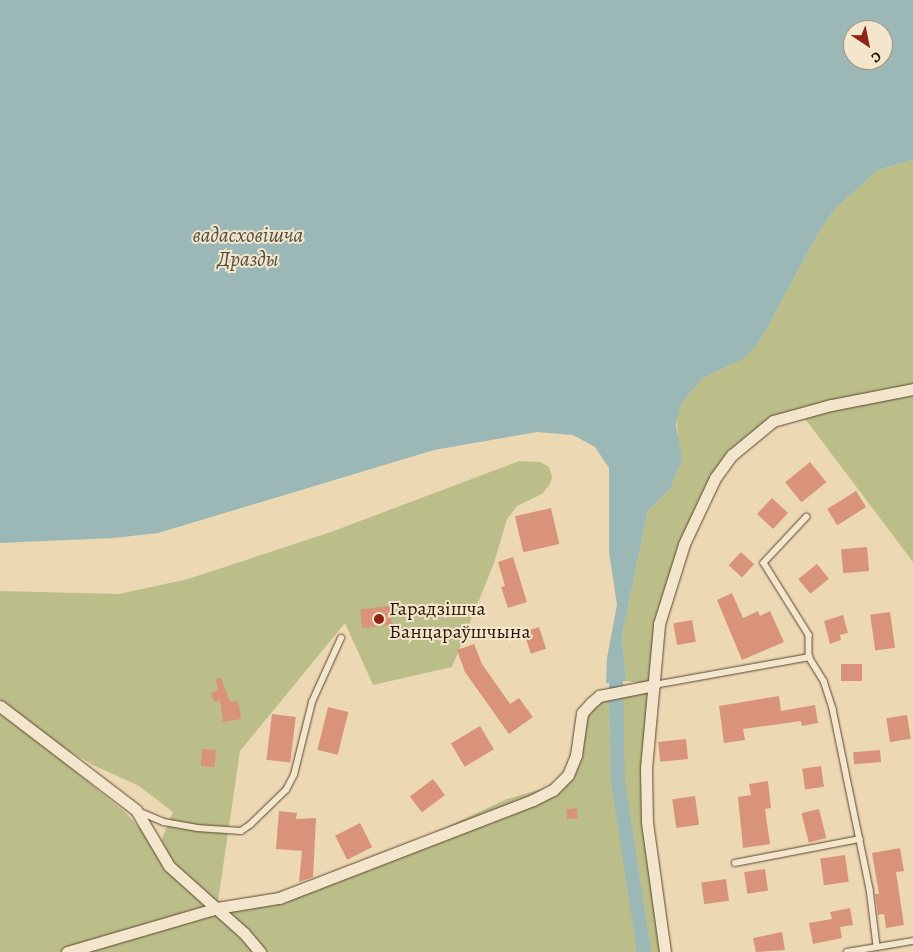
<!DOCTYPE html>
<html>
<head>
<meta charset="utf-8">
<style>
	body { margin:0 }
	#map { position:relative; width:913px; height:952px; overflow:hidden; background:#ecd8b2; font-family:Alegreya,serif }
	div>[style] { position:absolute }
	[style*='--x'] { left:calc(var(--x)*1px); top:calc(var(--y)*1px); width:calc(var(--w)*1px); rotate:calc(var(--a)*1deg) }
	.green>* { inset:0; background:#bcbe89 }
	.water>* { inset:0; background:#9cb8b6 }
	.canal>* { height:14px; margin:-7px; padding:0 7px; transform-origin:7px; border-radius:7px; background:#9cb8b6 }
	.building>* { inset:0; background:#da937b; transform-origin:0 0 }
	.roads { filter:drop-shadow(0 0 1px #5a4631) drop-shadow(0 0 1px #5a4631) }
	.service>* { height:5.5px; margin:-2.75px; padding:0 2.75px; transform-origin:2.75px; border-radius:2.75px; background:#f3e6cd }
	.minor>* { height:11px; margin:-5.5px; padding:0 5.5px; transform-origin:5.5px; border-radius:5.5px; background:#f3e6cd }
	.dots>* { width:14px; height:14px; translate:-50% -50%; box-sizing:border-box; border:2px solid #f3e6cd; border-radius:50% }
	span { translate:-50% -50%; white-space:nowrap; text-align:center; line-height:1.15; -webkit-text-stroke:4px #f3e6cd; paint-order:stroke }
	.poi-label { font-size:20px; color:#2a1606 }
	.left { translate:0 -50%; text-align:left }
	.water-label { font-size:21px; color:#524f44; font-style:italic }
	.north { position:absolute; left:843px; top:20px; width:50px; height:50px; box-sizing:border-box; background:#f3e6cd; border:1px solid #a3937d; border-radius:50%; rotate:146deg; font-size:14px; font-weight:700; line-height:20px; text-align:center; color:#2a1606 }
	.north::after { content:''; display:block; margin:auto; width:18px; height:22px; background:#8f2418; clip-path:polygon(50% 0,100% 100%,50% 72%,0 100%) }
</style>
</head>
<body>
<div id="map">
	<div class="green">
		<i style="clip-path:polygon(913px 160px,913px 562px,800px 412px,773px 421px,732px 455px,670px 584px,646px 768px,665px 952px,0 952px,0 710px,125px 812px,158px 848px,173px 812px,139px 786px,93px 765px,37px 732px,0 700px,0 591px,119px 594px,188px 579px,331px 532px,519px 461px,540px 462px,549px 467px,552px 477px,550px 484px,542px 494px,517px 506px,507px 519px,494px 563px,452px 667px,373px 685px,345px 623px,240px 751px,217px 908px,341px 876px,507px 799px,559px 784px,591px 703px,652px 685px,626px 681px,622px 636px,648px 511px,670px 489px,678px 432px,676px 415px,681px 404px,703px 378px,733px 364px,760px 341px,819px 232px,835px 209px,878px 170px)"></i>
	</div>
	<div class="water">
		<i style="clip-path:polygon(evenodd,0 0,913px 0,913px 160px,878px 170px,835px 209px,819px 232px,760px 341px,743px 359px,703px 378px,681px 404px,676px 424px,682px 459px,670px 489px,648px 511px,622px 636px,626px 681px,606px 683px,607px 658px,617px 605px,609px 552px,609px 468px,595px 447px,573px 435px,537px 432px,434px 450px,158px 533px,114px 538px,0 543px,0 0,853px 30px,883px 30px,883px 60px,853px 60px,853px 30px)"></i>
	</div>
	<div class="canal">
		<i style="--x:616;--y:682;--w:100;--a:88.9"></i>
		<i style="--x:618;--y:782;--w:172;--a:81.3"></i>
	</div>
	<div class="building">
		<i style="left:810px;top:462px;width:26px;height:32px;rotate:51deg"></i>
		<i style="left:856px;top:491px;width:19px;height:34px;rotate:58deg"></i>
		<i style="left:772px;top:498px;width:22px;height:22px;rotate:43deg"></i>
		<i style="left:551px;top:508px;width:37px;height:37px;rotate:77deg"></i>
		<i style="left:867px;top:547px;width:24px;height:26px;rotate:85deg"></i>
		<i style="left:741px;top:552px;width:18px;height:18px;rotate:43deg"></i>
		<i style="clip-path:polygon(513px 557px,527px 602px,508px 608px,501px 587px,505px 586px,498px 562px)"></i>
		<i style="left:817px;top:564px;width:19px;height:24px;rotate:51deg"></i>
		<i style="clip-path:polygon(732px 593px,743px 618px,758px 611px,760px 616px,770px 611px,784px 642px,742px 660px,717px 600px)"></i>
		<i style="left:390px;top:606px;width:19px;height:30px;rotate:84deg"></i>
		<i style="left:890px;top:612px;width:36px;height:20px;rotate:82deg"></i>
		<i style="clip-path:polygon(843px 615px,848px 633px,840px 635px,841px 640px,830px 644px,824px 621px)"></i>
		<i style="left:692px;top:620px;width:22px;height:19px;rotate:80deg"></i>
		<i style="left:539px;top:627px;width:23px;height:16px;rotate:72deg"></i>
		<i style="clip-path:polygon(474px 644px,482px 664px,510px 704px,519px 698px,533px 717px,509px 734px,465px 672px,457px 650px)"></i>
		<i style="left:841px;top:664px;width:21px;height:17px"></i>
		<i style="clip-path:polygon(221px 678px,230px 702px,238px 701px,241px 719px,223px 722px,220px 700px,214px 702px,211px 693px,218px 690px,216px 679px)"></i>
		<i style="clip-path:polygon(779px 696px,781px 711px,815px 705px,818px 723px,802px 726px,801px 721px,743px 729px,745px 740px,724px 743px,719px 706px)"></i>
		<i style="left:328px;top:707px;width:21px;height:44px;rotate:14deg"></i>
		<i style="left:272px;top:714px;width:24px;height:46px;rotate:7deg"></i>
		<i style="left:907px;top:715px;width:24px;height:21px;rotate:81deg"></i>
		<i style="left:480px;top:726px;width:27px;height:34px;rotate:59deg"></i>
		<i style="left:686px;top:739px;width:20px;height:28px;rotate:84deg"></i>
		<i style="left:202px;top:749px;width:14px;height:17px;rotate:4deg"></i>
		<i style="left:880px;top:750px;width:12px;height:27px;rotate:85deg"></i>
		<i style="left:821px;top:766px;width:21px;height:19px;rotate:82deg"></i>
		<i style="left:433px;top:779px;width:20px;height:29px;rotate:53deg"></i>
		<i style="clip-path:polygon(768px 781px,771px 808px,765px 809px,770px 844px,743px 848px,738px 797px,751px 795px,749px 784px)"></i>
		<i style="left:695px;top:796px;width:29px;height:23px;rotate:82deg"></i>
		<i style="left:577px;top:808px;width:10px;height:11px;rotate:84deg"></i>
		<i style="left:819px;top:809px;width:30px;height:18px;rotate:76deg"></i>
		<i style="clip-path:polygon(279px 811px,297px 813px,296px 819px,316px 818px,313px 877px,299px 882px,302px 851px,276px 849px)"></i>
		<i style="left:360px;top:823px;width:27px;height:28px;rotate:63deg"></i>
		<i style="clip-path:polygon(900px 848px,904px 871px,896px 872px,904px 925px,886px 928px,884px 914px,878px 915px,875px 894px,879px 894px,872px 853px)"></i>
		<i style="left:845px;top:855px;width:27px;height:25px;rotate:82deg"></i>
		<i style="left:765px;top:869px;width:22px;height:21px;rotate:82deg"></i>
		<i style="left:726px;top:879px;width:22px;height:25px;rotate:82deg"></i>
		<i style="clip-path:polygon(850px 908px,853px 925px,840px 927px,842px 938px,813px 944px,809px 923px,832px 919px,830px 912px)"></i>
		<i style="clip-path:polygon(782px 932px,785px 950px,756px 952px,753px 938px)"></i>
	</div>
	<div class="roads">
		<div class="service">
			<i style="--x:807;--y:517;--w:63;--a:133.1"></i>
			<i style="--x:764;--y:563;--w:85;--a:58"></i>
			<i style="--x:809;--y:635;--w:22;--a:90"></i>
			<i style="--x:809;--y:657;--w:28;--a:58"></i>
			<i style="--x:824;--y:681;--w:29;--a:72"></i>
			<i style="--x:833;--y:709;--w:184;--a:78.4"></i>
			<i style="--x:870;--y:889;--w:57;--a:83"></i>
			<i style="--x:654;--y:685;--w:158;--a:-10.2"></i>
			<i style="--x:138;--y:811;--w:28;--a:23"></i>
			<i style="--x:164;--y:822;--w:34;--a:10"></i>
			<i style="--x:197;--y:828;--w:44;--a:3.9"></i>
			<i style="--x:241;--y:831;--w:11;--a:-34"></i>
			<i style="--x:250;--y:825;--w:50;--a:-44.2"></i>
			<i style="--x:286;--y:790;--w:17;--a:-62"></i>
			<i style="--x:294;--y:775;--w:75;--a:-76.1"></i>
			<i style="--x:312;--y:702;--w:70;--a:-65.6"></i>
			<i style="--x:735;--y:863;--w:127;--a:-10.9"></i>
			<i style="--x:847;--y:952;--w:67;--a:-9.5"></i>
		</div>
		<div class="minor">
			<i style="--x:0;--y:706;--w:171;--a:37.4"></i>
			<i style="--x:136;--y:810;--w:65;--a:59.5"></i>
			<i style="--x:169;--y:866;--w:101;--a:41.8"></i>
			<i style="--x:244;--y:933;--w:25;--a:50"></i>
			<i style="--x:67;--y:952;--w:156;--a:-16.3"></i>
			<i style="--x:217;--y:908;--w:63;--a:-9.2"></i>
			<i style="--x:279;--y:898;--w:272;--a:-21.1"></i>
			<i style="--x:533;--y:800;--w:22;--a:-27"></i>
			<i style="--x:553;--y:790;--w:21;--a:-45"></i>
			<i style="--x:568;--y:775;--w:22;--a:-68"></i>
			<i style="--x:576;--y:755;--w:42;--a:-81.9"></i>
			<i style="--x:582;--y:713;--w:13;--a:-48"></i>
			<i style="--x:591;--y:703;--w:11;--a:-41"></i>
			<i style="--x:599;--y:696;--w:56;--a:-11.3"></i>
			<i style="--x:665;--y:952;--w:131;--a:-97.9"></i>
			<i style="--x:647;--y:822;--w:54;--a:-91.1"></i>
			<i style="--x:646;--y:768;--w:145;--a:-84.8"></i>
			<i style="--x:659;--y:624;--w:84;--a:-72.6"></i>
			<i style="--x:684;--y:544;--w:73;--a:-64.8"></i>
			<i style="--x:715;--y:478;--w:29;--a:-54"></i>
			<i style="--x:732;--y:455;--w:53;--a:-39.7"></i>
			<i style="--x:773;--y:421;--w:60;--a:-15.4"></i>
			<i style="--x:831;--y:405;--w:84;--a:-11"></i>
		</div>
	</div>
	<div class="dots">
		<i style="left:379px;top:619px;background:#8f2418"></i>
	</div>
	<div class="poi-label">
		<span class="left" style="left:389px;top:620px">Гарадзішча<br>Банцараўшчына</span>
	</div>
	<div class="water-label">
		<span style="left:248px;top:247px">вадасховішча<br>Дразды</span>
	</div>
	<div class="north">С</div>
</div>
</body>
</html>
